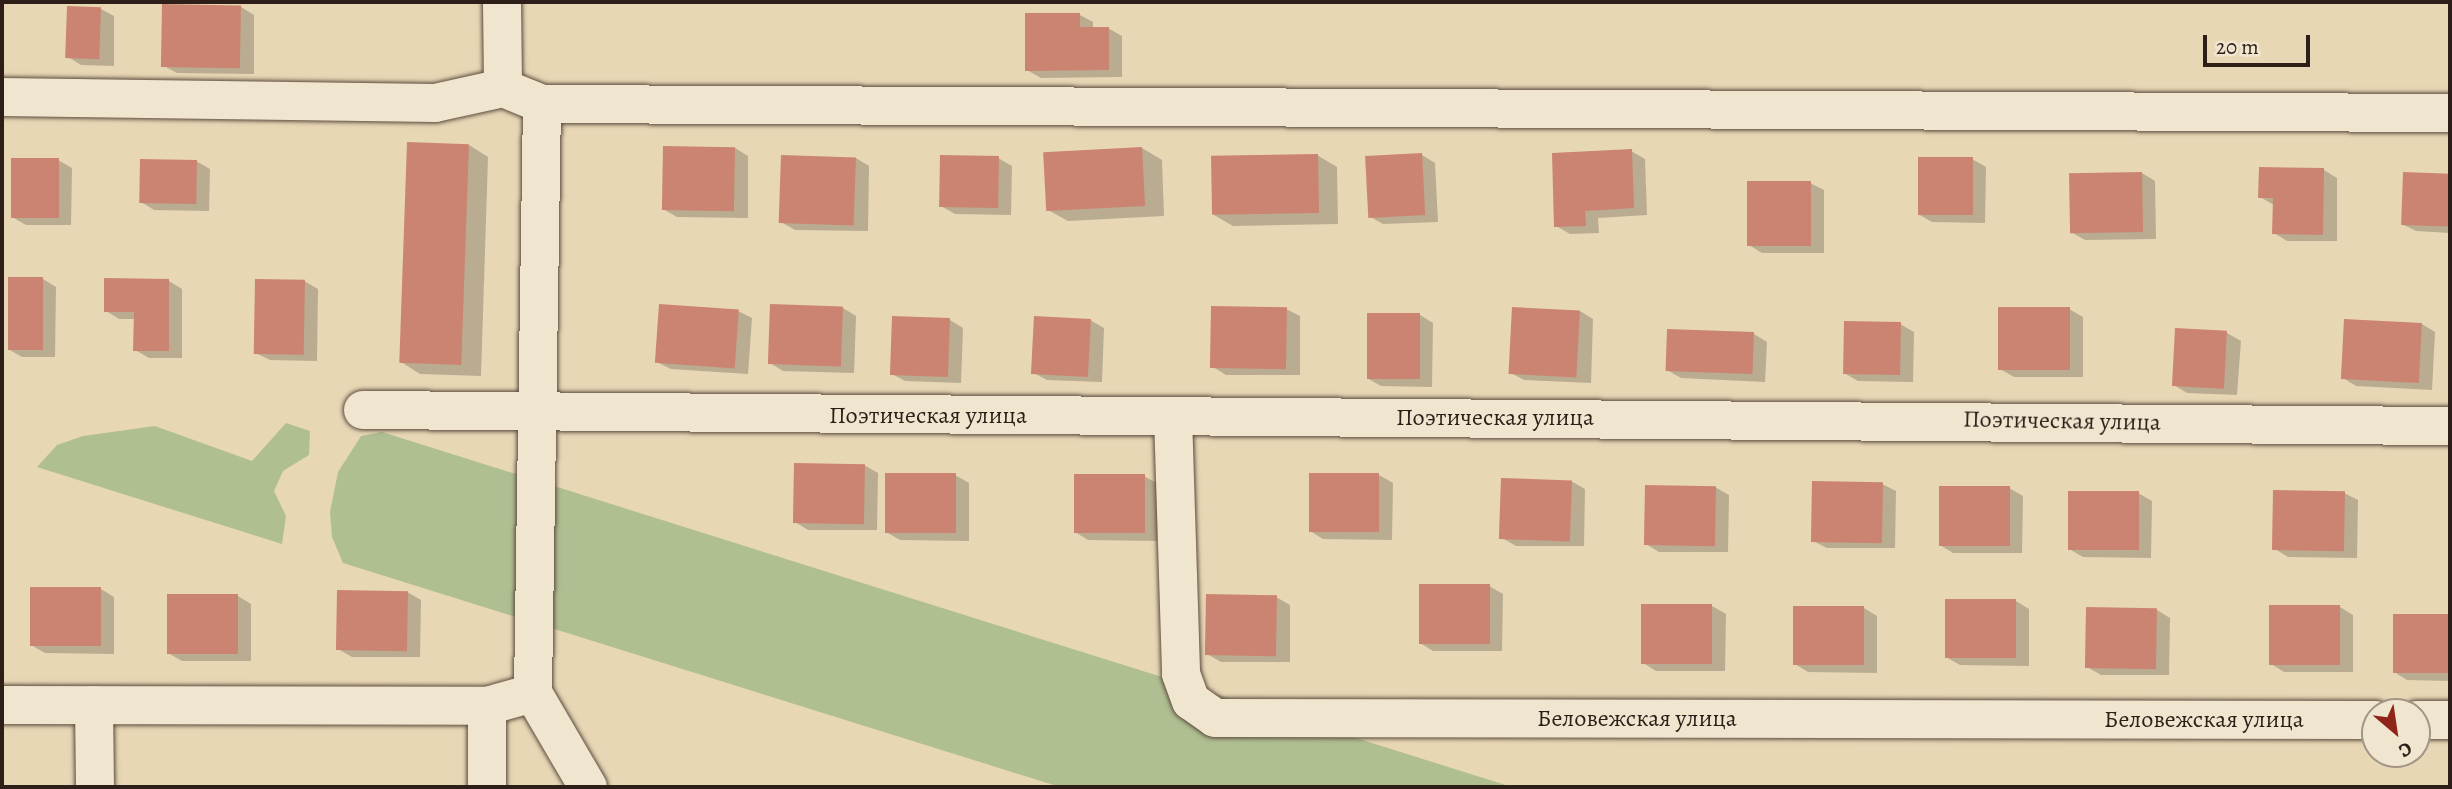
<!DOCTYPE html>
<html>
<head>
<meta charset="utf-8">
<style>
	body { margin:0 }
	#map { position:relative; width:2452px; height:789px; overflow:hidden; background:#e8d7b5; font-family:Alegreya,serif }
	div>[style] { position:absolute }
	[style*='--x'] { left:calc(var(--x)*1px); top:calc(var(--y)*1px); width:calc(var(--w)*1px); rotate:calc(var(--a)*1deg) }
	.green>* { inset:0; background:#b0bf92 }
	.shadow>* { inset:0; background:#0003 }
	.building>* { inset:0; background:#cb8471; transform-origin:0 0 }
	.roads { filter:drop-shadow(0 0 2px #5c4c3f) drop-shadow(0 0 2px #5c4c3f) }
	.minor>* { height:38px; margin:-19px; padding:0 19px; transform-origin:19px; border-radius:19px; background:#f0e5cf }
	span { translate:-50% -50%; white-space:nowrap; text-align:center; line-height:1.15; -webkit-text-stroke:7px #f0e5cf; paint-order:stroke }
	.street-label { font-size:24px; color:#2d1e18 }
	.frame { position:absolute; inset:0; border:4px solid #2d1e18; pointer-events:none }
	.north { position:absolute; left:2361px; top:698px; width:70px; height:70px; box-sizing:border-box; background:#f0e5cf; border:2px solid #a29586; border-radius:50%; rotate:151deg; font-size:19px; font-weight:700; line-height:28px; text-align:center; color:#2d1e18 }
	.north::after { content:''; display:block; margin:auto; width:24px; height:32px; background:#8f2418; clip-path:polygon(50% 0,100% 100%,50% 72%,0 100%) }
	.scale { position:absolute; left:2203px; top:35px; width:107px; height:32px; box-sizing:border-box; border:4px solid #2d1e18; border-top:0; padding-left:9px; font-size:21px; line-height:24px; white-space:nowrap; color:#2d1e18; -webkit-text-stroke:5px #f0e5cf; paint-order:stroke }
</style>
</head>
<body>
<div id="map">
	<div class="green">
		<i style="clip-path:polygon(286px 423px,310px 431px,309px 455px,283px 471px,274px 491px,286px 516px,282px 544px,37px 467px,57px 445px,83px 436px,155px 426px,252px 461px)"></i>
		<i style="clip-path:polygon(382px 432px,1512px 787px,1060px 787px,343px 563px,332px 537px,330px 512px,338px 472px,361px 436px)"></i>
	</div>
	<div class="shadow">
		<i style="clip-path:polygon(241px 7px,254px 15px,254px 74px,177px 73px,164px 66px)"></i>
		<i style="clip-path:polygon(101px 9px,114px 16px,114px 66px,81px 65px,68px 57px)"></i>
		<i style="clip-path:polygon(1080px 15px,1093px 22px,1093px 29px,1108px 28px,1122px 36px,1122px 77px,1041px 78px,1027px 70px)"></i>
		<i style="clip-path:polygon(469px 145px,488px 157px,481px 376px,420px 374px,401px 362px)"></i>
		<i style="clip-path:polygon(735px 148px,748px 156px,748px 218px,677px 217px,663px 209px)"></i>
		<i style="clip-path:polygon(1142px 148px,1162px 160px,1164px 216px,1068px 221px,1048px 210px)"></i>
		<i style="clip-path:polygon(1631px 151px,1645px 159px,1647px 215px,1598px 218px,1599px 233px,1570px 234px,1556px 226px)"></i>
		<i style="clip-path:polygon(1317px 155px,1337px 167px,1338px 224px,1233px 226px,1214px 215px)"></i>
		<i style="clip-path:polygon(1422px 155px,1435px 163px,1438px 222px,1383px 224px,1369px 216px)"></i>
		<i style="clip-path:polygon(856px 158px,869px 166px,868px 231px,795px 230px,781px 222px)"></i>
		<i style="clip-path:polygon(998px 158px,1012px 166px,1011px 215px,955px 214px,941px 206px)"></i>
		<i style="clip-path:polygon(1972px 159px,1986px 167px,1985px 223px,1932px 222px,1918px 214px)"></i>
		<i style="clip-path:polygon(58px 160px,72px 168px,71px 225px,26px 225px,12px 217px)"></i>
		<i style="clip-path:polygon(196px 161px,210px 169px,209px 211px,154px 210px,141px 202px)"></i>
		<i style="clip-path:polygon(2324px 170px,2337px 178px,2337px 241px,2287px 241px,2274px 233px,2274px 205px,2260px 197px)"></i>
		<i style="clip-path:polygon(2142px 173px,2155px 181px,2156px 239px,2085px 240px,2071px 232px)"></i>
		<i style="clip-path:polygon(2404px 174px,2450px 176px,2450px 233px,2416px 231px,2402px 224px)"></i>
		<i style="clip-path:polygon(1810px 183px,1824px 190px,1824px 253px,1762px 253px,1749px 245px)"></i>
		<i style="clip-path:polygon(43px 279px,56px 287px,55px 357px,22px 357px,8px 349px)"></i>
		<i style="clip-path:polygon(169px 281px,182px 289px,182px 358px,149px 358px,135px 350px,135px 319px,119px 319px,106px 311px)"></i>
		<i style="clip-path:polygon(304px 281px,318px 289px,317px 361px,270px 360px,256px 353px)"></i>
		<i style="clip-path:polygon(843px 308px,856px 316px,854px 373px,783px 371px,770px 363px)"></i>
		<i style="clip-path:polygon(1286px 309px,1300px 316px,1300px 375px,1226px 375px,1213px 367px)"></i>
		<i style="clip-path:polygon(2069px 309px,2083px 317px,2083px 377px,2014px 377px,2000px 369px)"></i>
		<i style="clip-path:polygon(738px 311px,752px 318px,748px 374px,671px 369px,657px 362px)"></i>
		<i style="clip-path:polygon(1580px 311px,1593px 319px,1591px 383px,1524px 380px,1511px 373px)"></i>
		<i style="clip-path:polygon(1420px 315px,1433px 323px,1432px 387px,1381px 386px,1367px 378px)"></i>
		<i style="clip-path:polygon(950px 320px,963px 328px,961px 383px,905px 381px,892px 374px)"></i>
		<i style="clip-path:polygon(1090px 320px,1104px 328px,1102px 382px,1047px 380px,1034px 373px)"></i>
		<i style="clip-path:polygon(1900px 324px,1914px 332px,1913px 382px,1858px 381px,1844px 373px)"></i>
		<i style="clip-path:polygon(2422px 324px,2435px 332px,2432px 390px,2356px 386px,2343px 378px)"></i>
		<i style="clip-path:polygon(2177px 330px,2227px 333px,2241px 341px,2237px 395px,2187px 393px,2174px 385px)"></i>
		<i style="clip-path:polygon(1754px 334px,1767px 342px,1765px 382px,1681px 378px,1667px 370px)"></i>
		<i style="clip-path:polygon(864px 465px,878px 473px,877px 530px,808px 530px,795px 522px)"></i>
		<i style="clip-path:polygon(1310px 474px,1379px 475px,1393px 483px,1392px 540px,1323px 539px,1310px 531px)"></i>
		<i style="clip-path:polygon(955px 475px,969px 483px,969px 541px,900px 540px,886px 532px)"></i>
		<i style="clip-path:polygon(1144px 476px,1158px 484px,1157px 541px,1088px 540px,1075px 532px)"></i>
		<i style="clip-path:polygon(1571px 481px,1585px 489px,1584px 546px,1516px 546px,1502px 538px)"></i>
		<i style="clip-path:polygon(1882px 484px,1896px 491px,1895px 548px,1827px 548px,1813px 541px)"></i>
		<i style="clip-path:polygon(1715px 487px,1729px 495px,1728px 552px,1659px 552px,1646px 544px)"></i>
		<i style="clip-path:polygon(2009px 488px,2023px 496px,2022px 553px,1953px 553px,1940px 545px)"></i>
		<i style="clip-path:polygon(2138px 493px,2152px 501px,2151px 558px,2083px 557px,2069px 549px)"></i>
		<i style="clip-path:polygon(2344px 493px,2358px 500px,2357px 558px,2288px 557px,2275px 549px)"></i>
		<i style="clip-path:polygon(1489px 586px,1503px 594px,1502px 651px,1433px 651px,1420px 643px)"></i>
		<i style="clip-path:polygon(101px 589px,114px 597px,114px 654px,45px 653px,31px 645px)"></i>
		<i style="clip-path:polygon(407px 592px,421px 600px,420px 657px,352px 657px,338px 649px)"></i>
		<i style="clip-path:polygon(238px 596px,251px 604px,251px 661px,182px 661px,168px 653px)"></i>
		<i style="clip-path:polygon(1276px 597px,1290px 605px,1290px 662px,1221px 662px,1207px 654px)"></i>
		<i style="clip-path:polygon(2016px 601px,2029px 609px,2029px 666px,1960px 665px,1946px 657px)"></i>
		<i style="clip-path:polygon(1712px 606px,1726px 614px,1725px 671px,1656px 671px,1643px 663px)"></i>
		<i style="clip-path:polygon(2340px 607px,2353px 615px,2353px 672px,2284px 672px,2271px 664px)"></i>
		<i style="clip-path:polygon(1864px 608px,1877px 616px,1877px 673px,1808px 672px,1795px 664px)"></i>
		<i style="clip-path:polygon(2157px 610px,2170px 618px,2169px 675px,2101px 675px,2087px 667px)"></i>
		<i style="clip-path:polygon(2394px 615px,2450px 616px,2450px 681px,2407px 680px,2394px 672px)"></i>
	</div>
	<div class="building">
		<i style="left:162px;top:4px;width:79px;height:63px;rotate:1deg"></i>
		<i style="left:67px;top:6px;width:34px;height:52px;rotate:2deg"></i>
		<i style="clip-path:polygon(1025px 13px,1080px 13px,1080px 27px,1109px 27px,1109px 70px,1025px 71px)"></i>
		<i style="left:407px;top:142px;width:62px;height:221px;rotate:2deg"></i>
		<i style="left:663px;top:146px;width:72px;height:64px;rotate:1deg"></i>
		<i style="left:1142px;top:147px;width:59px;height:99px;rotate:87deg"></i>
		<i style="clip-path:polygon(1632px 149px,1634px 208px,1585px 211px,1586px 226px,1554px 227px,1552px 153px)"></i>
		<i style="left:1422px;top:153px;width:62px;height:57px;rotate:87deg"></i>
		<i style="left:1318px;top:154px;width:59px;height:107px;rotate:89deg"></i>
		<i style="left:781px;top:155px;width:75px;height:68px;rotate:2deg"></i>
		<i style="left:940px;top:155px;width:59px;height:52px;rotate:1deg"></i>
		<i style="left:1918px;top:157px;width:55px;height:58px"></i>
		<i style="left:11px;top:158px;width:48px;height:60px"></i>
		<i style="left:140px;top:159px;width:57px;height:44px;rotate:1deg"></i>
		<i style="clip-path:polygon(2259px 167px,2324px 168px,2323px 235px,2272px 234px,2273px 198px,2258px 198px)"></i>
		<i style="left:2142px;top:172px;width:60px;height:73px;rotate:89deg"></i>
		<i style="left:2403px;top:172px;width:47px;height:53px;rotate:2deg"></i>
		<i style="left:1747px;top:181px;width:64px;height:65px"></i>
		<i style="left:8px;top:277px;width:35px;height:73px"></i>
		<i style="clip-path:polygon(104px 278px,169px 279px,169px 351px,133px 351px,134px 312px,104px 312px)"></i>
		<i style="left:255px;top:279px;width:50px;height:75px;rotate:1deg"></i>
		<i style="left:659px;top:304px;width:80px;height:59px;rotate:4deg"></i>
		<i style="left:770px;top:304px;width:73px;height:60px;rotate:2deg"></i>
		<i style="left:1211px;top:306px;width:76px;height:62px;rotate:1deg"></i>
		<i style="left:1512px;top:307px;width:68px;height:67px;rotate:3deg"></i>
		<i style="left:1998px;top:307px;width:72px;height:63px"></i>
		<i style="left:1367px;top:313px;width:53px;height:66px"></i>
		<i style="left:892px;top:316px;width:58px;height:59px;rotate:2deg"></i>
		<i style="left:1034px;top:316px;width:57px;height:58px;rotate:3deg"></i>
		<i style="left:2344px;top:319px;width:78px;height:60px;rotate:3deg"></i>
		<i style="left:1844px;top:321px;width:57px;height:53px;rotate:1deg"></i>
		<i style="left:2175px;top:328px;width:52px;height:58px;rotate:3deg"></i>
		<i style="left:1667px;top:329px;width:87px;height:42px;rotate:2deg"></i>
		<i style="left:794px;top:463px;width:71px;height:60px;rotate:1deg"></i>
		<i style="left:885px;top:473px;width:71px;height:60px"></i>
		<i style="left:1309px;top:473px;width:70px;height:59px"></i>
		<i style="left:1074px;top:474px;width:71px;height:59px"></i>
		<i style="left:1501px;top:478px;width:71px;height:61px;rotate:2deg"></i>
		<i style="left:1812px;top:481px;width:71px;height:61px;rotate:1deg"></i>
		<i style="left:1645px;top:485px;width:71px;height:60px;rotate:1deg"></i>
		<i style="left:1939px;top:486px;width:71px;height:60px"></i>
		<i style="left:2273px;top:490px;width:72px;height:60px;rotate:1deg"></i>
		<i style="left:2068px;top:491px;width:71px;height:59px"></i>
		<i style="left:1419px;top:584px;width:71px;height:60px"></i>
		<i style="left:30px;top:587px;width:71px;height:59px"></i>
		<i style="left:337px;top:590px;width:71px;height:60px;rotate:1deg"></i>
		<i style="left:167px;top:594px;width:71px;height:60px"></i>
		<i style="left:1206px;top:594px;width:71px;height:61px;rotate:1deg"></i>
		<i style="left:1945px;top:599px;width:71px;height:59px"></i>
		<i style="left:1641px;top:604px;width:71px;height:60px"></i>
		<i style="left:2269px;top:605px;width:71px;height:60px"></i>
		<i style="left:1793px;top:606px;width:71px;height:59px"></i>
		<i style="left:2086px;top:607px;width:71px;height:61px;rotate:1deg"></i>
		<i style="left:2393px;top:614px;width:57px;height:59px"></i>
	</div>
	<div class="roads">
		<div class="minor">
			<i style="--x:502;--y:2;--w:86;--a:89.3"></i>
			<i style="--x:2;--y:97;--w:433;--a:0.8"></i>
			<i style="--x:435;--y:103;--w:70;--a:-12.4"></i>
			<i style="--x:503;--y:88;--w:42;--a:22.3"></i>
			<i style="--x:542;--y:104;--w:1908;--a:0.27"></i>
			<i style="--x:542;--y:104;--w:589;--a:90.88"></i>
			<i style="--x:533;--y:693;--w:109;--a:59.7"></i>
			<i style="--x:363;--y:410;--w:2087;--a:0.44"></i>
			<i style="--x:1173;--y:416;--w:258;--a:88.2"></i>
			<i style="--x:1181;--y:674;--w:29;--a:70"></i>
			<i style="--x:1191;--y:701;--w:29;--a:35"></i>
			<i style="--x:1215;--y:718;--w:1160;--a:0.1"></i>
			<i style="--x:2;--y:705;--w:485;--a:0.1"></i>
			<i style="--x:487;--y:706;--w:48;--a:-15.8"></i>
			<i style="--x:94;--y:705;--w:82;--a:89.3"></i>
			<i style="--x:487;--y:706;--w:81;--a:90"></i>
			<i style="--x:2417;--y:720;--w:33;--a:0"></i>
		</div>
	</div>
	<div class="street-label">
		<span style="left:928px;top:416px">Поэтическая улица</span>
		<span style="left:1495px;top:418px">Поэтическая улица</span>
		<span style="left:2062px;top:421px;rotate:1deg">Поэтическая улица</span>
		<span style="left:1637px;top:719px">Беловежская улица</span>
		<span style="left:2204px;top:720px">Беловежская улица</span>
	</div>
	<div class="frame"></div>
	<div class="north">С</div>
	<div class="scale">20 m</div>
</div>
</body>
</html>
